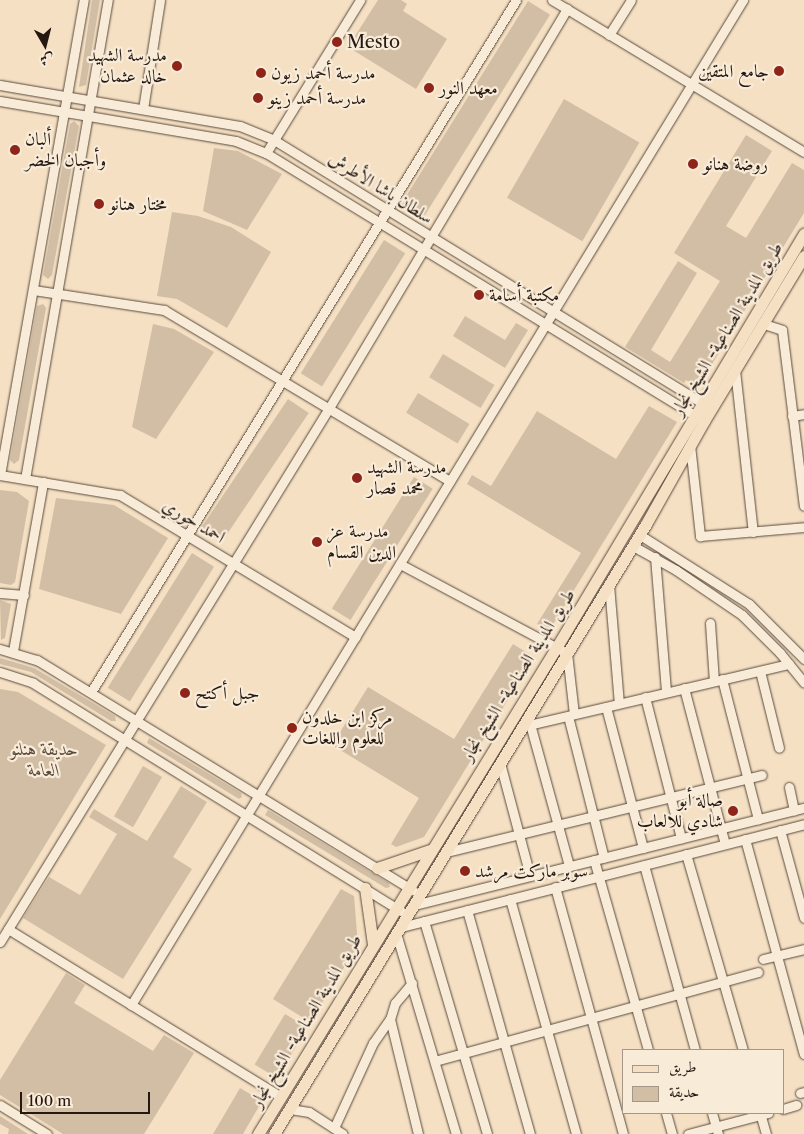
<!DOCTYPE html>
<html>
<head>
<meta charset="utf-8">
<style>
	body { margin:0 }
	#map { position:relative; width:804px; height:1134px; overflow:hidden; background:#f5e0c3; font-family:"Libre Caslon Text",Amiri,serif }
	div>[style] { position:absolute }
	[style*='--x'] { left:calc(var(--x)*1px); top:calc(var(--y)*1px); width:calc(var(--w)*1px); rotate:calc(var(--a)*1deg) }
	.green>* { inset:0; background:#d2bea5; transform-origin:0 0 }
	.roads { filter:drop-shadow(0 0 1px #594a3e) drop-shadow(0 0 1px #594a3e) }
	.minor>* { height:9px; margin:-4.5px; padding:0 4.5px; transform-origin:4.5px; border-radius:4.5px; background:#f8ebd8 }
	.major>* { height:11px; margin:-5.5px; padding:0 5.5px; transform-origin:5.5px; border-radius:5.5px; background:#f5e0c3 }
	.dots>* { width:14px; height:14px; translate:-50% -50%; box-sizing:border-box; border:2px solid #f8ebd8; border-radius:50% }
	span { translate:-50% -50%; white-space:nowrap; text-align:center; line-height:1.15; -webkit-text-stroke:4.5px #f8ebd8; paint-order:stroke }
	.poi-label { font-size:18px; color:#251811 }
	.left { translate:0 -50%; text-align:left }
	.right { translate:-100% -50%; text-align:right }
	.street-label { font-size:18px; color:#251811 }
	.park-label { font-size:18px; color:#594a3d; font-style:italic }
	.legend { position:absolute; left:622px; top:1049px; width:162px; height:65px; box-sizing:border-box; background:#f8ebd8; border:1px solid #a49788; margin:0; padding:6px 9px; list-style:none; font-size:15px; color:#251811 }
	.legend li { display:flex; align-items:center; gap:10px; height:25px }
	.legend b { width:25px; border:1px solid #a49788 }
	.north { position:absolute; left:20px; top:20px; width:50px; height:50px; -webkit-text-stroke:4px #f8ebd8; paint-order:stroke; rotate:172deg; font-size:14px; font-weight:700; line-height:20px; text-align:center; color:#251811 }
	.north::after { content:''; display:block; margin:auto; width:18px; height:22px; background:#251811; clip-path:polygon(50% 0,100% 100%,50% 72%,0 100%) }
	.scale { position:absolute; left:20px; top:1092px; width:130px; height:22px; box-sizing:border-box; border:2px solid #251811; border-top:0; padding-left:6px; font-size:15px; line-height:18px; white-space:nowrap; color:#251811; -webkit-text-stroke:4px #f8ebd8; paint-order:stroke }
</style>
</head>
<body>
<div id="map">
	<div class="green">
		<i style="clip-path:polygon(92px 0,100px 0,86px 85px,79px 87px)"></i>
		<i style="clip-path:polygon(378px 0,401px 0,407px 4px,403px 11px,447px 39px,416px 89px,348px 47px)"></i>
		<i style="left:528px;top:1px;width:26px;height:241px;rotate:32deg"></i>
		<i style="left:564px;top:99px;width:87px;height:114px;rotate:30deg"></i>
		<i style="clip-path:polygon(74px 121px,79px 126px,52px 275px,48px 279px,43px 275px,70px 124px)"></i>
		<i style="clip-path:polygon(746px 135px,772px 151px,726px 226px,746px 238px,792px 163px,804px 170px,804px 213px,698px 387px,686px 380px,684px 383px,625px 347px,678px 261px,697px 273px,651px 350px,670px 362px,720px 281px,674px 253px)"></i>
		<i style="clip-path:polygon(214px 148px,238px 151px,282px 174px,247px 230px,203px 211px)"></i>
		<i style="clip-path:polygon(172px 212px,198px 216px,231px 227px,271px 252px,227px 328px,177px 299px,157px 296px)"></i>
		<i style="left:384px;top:240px;width:25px;height:157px;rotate:32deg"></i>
		<i style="clip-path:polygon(43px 304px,46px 308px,19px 460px,14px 464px,10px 460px,37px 306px)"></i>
		<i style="clip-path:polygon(465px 316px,505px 340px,516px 323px,528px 330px,505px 368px,453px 336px)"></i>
		<i style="clip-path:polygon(153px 324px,174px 329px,214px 352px,156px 439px,132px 427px)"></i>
		<i style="left:443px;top:354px;width:60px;height:27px;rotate:31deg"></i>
		<i style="left:418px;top:393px;width:60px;height:23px;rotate:31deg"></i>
		<i style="left:288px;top:399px;width:25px;height:154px;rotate:34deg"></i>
		<i style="clip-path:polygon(649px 406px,677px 422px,549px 631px,537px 624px,581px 553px,467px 484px,472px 475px,491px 486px,537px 411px,616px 459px)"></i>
		<i style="left:414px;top:477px;width:22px;height:155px;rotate:32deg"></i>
		<i style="clip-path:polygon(0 490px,17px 492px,29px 501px,15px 582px,11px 585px,0 583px)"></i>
		<i style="clip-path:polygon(56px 498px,114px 505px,168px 538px,121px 614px,39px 589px)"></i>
		<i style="left:192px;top:553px;width:26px;height:159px;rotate:32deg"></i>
		<i style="clip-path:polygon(0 600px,11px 604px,5px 638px,1px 640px)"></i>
		<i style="clip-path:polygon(513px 644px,534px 657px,424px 837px,396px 847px,391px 844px,419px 798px,332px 745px,368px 687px,454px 739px)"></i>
		<i style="clip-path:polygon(0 658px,34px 668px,115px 716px,116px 721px,111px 721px,31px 672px,0 664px)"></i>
		<i style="clip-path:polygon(0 689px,18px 692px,106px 745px,0 919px)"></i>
		<i style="clip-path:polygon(149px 738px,241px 793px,242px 797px,239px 799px,147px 743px)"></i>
		<i style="left:143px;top:766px;width:22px;height:58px;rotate:30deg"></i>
		<i style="clip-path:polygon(181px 786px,207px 802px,173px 857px,192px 869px,123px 979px,23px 918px,49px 877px,80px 895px,117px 834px,89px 817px,94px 809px,147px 841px)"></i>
		<i style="clip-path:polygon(268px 810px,389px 883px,390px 887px,386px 888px,265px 815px)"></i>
		<i style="clip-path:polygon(341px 889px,354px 896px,358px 945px,310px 1022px,273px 999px)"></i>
		<i style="clip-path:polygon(66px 973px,85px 985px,74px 1003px,153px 1051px,164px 1035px,194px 1053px,144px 1134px,63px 1134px,0 1095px,0 1080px)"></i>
		<i style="left:285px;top:1014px;width:26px;height:59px;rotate:31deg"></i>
		<i style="clip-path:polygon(240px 1088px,262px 1101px,243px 1134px,213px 1134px)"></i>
		<i style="clip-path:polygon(0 1116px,28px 1134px,8px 1134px,9px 1129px,0 1124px)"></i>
	</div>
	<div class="roads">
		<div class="minor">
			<i style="--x:552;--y:0;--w:294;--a:31.1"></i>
			<i style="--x:609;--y:35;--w:41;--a:-57.8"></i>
			<i style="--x:0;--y:85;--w:243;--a:9.7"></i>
			<i style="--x:240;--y:126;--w:37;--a:22"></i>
			<i style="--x:274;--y:140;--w:508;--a:31.56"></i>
			<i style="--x:0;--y:101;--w:239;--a:9.6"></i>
			<i style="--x:236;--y:141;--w:32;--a:22"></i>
			<i style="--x:266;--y:153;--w:508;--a:31.47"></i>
			<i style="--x:143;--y:109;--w:110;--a:-81.1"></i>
			<i style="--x:266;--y:153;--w:180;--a:-58.4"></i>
			<i style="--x:33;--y:290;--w:133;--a:8.7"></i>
			<i style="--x:164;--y:310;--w:333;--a:30.9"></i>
			<i style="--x:764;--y:324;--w:19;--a:18"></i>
			<i style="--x:782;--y:330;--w:177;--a:82.9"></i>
			<i style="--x:735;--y:370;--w:163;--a:83.7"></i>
			<i style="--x:792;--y:416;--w:12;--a:-9"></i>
			<i style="--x:690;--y:445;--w:92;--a:83.7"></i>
			<i style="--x:700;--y:536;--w:104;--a:-4.9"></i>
			<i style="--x:0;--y:475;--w:482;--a:-80"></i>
			<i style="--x:0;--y:475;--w:122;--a:9.5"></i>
			<i style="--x:120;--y:495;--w:275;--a:31.1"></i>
			<i style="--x:25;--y:479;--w:486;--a:-80.2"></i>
			<i style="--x:640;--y:535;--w:129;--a:32.3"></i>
			<i style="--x:749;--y:604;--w:78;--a:45"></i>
			<i style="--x:633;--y:546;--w:49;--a:29.2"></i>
			<i style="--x:676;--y:570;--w:80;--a:34.3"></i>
			<i style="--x:742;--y:615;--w:54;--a:45"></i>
			<i style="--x:780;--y:653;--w:38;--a:51"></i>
			<i style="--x:655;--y:557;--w:135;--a:85.3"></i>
			<i style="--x:400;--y:564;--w:189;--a:28.1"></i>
			<i style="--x:567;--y:653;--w:61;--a:83.5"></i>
			<i style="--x:609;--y:585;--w:118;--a:85.2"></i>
			<i style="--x:0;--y:593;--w:24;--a:5"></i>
			<i style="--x:710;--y:623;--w:58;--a:86.1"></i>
			<i style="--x:0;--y:649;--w:39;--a:17"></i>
			<i style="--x:37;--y:660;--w:441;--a:31.5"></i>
			<i style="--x:13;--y:651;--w:172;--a:-79.9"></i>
			<i style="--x:760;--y:671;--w:79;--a:76.1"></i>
			<i style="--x:0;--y:672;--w:35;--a:18"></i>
			<i style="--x:33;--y:683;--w:433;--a:31.8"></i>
			<i style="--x:722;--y:679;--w:145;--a:75.6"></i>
			<i style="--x:684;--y:688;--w:161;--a:75.3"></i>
			<i style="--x:91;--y:692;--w:812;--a:-58.44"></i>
			<i style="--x:645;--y:697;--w:146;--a:75.7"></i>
			<i style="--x:606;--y:707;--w:146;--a:75.3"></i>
			<i style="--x:568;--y:716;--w:146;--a:75.8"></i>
			<i style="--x:530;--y:724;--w:147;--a:74.6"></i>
			<i style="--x:524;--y:726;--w:272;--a:-13.2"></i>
			<i style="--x:500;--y:763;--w:117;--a:75.1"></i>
			<i style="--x:789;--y:787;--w:24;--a:78"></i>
			<i style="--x:780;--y:830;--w:91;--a:74.7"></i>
			<i style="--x:745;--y:839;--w:223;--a:74.7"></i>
			<i style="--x:446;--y:852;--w:325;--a:-13.7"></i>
			<i style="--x:686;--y:854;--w:204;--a:73.8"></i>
			<i style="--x:594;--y:860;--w:198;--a:74.1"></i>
			<i style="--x:644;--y:865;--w:192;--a:74.6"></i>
			<i style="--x:555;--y:887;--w:256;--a:74.6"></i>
			<i style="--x:510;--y:899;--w:244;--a:74.3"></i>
			<i style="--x:414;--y:905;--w:402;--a:-14"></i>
			<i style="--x:467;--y:910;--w:233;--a:74.3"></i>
			<i style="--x:424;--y:921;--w:222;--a:73.5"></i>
			<i style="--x:401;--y:927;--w:416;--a:-14.3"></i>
			<i style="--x:8;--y:929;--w:321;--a:31.6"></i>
			<i style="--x:396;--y:933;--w:210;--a:73.4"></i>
			<i style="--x:0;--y:942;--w:627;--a:-58.36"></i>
			<i style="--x:329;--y:408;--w:465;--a:-59.2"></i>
			<i style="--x:763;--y:959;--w:42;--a:-13.7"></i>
			<i style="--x:412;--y:983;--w:26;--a:130"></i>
			<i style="--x:395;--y:1003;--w:17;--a:107"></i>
			<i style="--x:390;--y:1019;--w:118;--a:76.3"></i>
			<i style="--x:131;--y:1005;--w:1177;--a:-58.66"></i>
			<i style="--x:435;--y:1061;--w:335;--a:-15.4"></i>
			<i style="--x:800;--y:1093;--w:4;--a:-14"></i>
			<i style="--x:0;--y:1105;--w:55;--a:31.7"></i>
			<i style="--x:290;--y:1109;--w:19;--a:9"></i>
			<i style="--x:309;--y:1112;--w:40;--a:32.9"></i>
			<i style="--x:783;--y:1109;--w:14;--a:-17"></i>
			<i style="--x:666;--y:1113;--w:22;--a:74"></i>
			<i style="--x:712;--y:1113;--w:22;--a:74"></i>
			<i style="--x:760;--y:1113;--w:22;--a:74"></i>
			<i style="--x:334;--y:1128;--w:94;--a:-65.4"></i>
			<i style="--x:373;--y:1043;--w:29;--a:-55"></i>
			<i style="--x:688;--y:1134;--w:83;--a:-14.7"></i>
		</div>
		<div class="major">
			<i style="--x:377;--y:868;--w:56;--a:-18.8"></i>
			<i style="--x:365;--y:888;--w:57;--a:81.9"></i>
			<i style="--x:258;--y:1134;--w:570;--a:-58.48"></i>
			<i style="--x:556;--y:648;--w:483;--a:-59.1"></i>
			<i style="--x:274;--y:1134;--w:714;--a:-58.62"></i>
			<i style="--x:646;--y:524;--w:118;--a:-60.6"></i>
			<i style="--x:704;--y:421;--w:193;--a:-58.8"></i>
		</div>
	</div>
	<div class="dots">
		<i style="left:337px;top:42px;background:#8f2418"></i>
		<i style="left:177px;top:66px;background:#8f2418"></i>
		<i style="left:779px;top:71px;background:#8f2418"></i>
		<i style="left:261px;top:73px;background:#8f2418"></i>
		<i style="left:429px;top:88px;background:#8f2418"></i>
		<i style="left:258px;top:98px;background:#8f2418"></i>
		<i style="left:15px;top:150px;background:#8f2418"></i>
		<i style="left:693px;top:164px;background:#8f2418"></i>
		<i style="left:99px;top:204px;background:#8f2418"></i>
		<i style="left:479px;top:295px;background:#8f2418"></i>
		<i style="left:357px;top:478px;background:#8f2418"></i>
		<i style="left:317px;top:542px;background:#8f2418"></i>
		<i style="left:185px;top:693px;background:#8f2418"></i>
		<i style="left:292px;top:728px;background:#8f2418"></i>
		<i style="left:733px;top:811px;background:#8f2418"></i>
		<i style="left:465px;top:871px;background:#8f2418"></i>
	</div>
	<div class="poi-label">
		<span class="left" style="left:347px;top:42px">Mesto</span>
		<span class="right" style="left:167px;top:66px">مدرسة الشهيد<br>خالد عثمان</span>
		<span class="right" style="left:769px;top:71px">جامع المتقين</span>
		<span class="left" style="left:271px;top:73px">مدرسة أحمد زيون</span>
		<span class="left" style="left:439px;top:88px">معهد النور</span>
		<span class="left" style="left:268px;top:98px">مدرسة أحمد زينو</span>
		<span class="left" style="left:25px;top:150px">ألبان<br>وأجبان الخضر</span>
		<span class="left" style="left:703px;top:164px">روضة هنانو</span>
		<span class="left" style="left:109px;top:204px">مختار هنانو</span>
		<span class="left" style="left:489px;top:295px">مكتبة أسامة</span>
		<span class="left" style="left:367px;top:478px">مدرسة الشهيد<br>محمد قصار</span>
		<span class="left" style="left:327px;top:542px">مدرسة عز<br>الدين القسام</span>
		<span class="left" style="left:195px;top:693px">جبل أكتح</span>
		<span class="left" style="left:302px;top:728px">مركز ابن خلدون<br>للعلوم واللغات</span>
		<span class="right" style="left:723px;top:811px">صالة أبو<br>شادي للالعاب</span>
		<span class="left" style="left:475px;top:871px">سوبر ماركت مرشد</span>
	</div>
	<div class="street-label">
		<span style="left:381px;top:188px;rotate:32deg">سلطان باشا الأطرش</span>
		<span style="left:727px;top:329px;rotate:-59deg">طريق المدينة الصناعية- الشيخ نجار</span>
		<span style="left:194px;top:521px;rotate:31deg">احمد حوري</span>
		<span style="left:518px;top:675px;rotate:-58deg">طريق المدينة الصناعية- الشيخ نجار</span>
		<span style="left:306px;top:1021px;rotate:-59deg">طريق المدينة الصناعية- الشيخ نجار</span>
	</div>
	<div class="park-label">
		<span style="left:44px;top:760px">حديقة هنلنو<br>العامة</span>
	</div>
	<ul class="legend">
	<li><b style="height:6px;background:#f5e0c3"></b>طريق</li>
	<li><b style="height:14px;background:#d2bea5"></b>حديقة</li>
	</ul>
	<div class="north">ش</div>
	<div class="scale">100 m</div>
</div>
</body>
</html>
